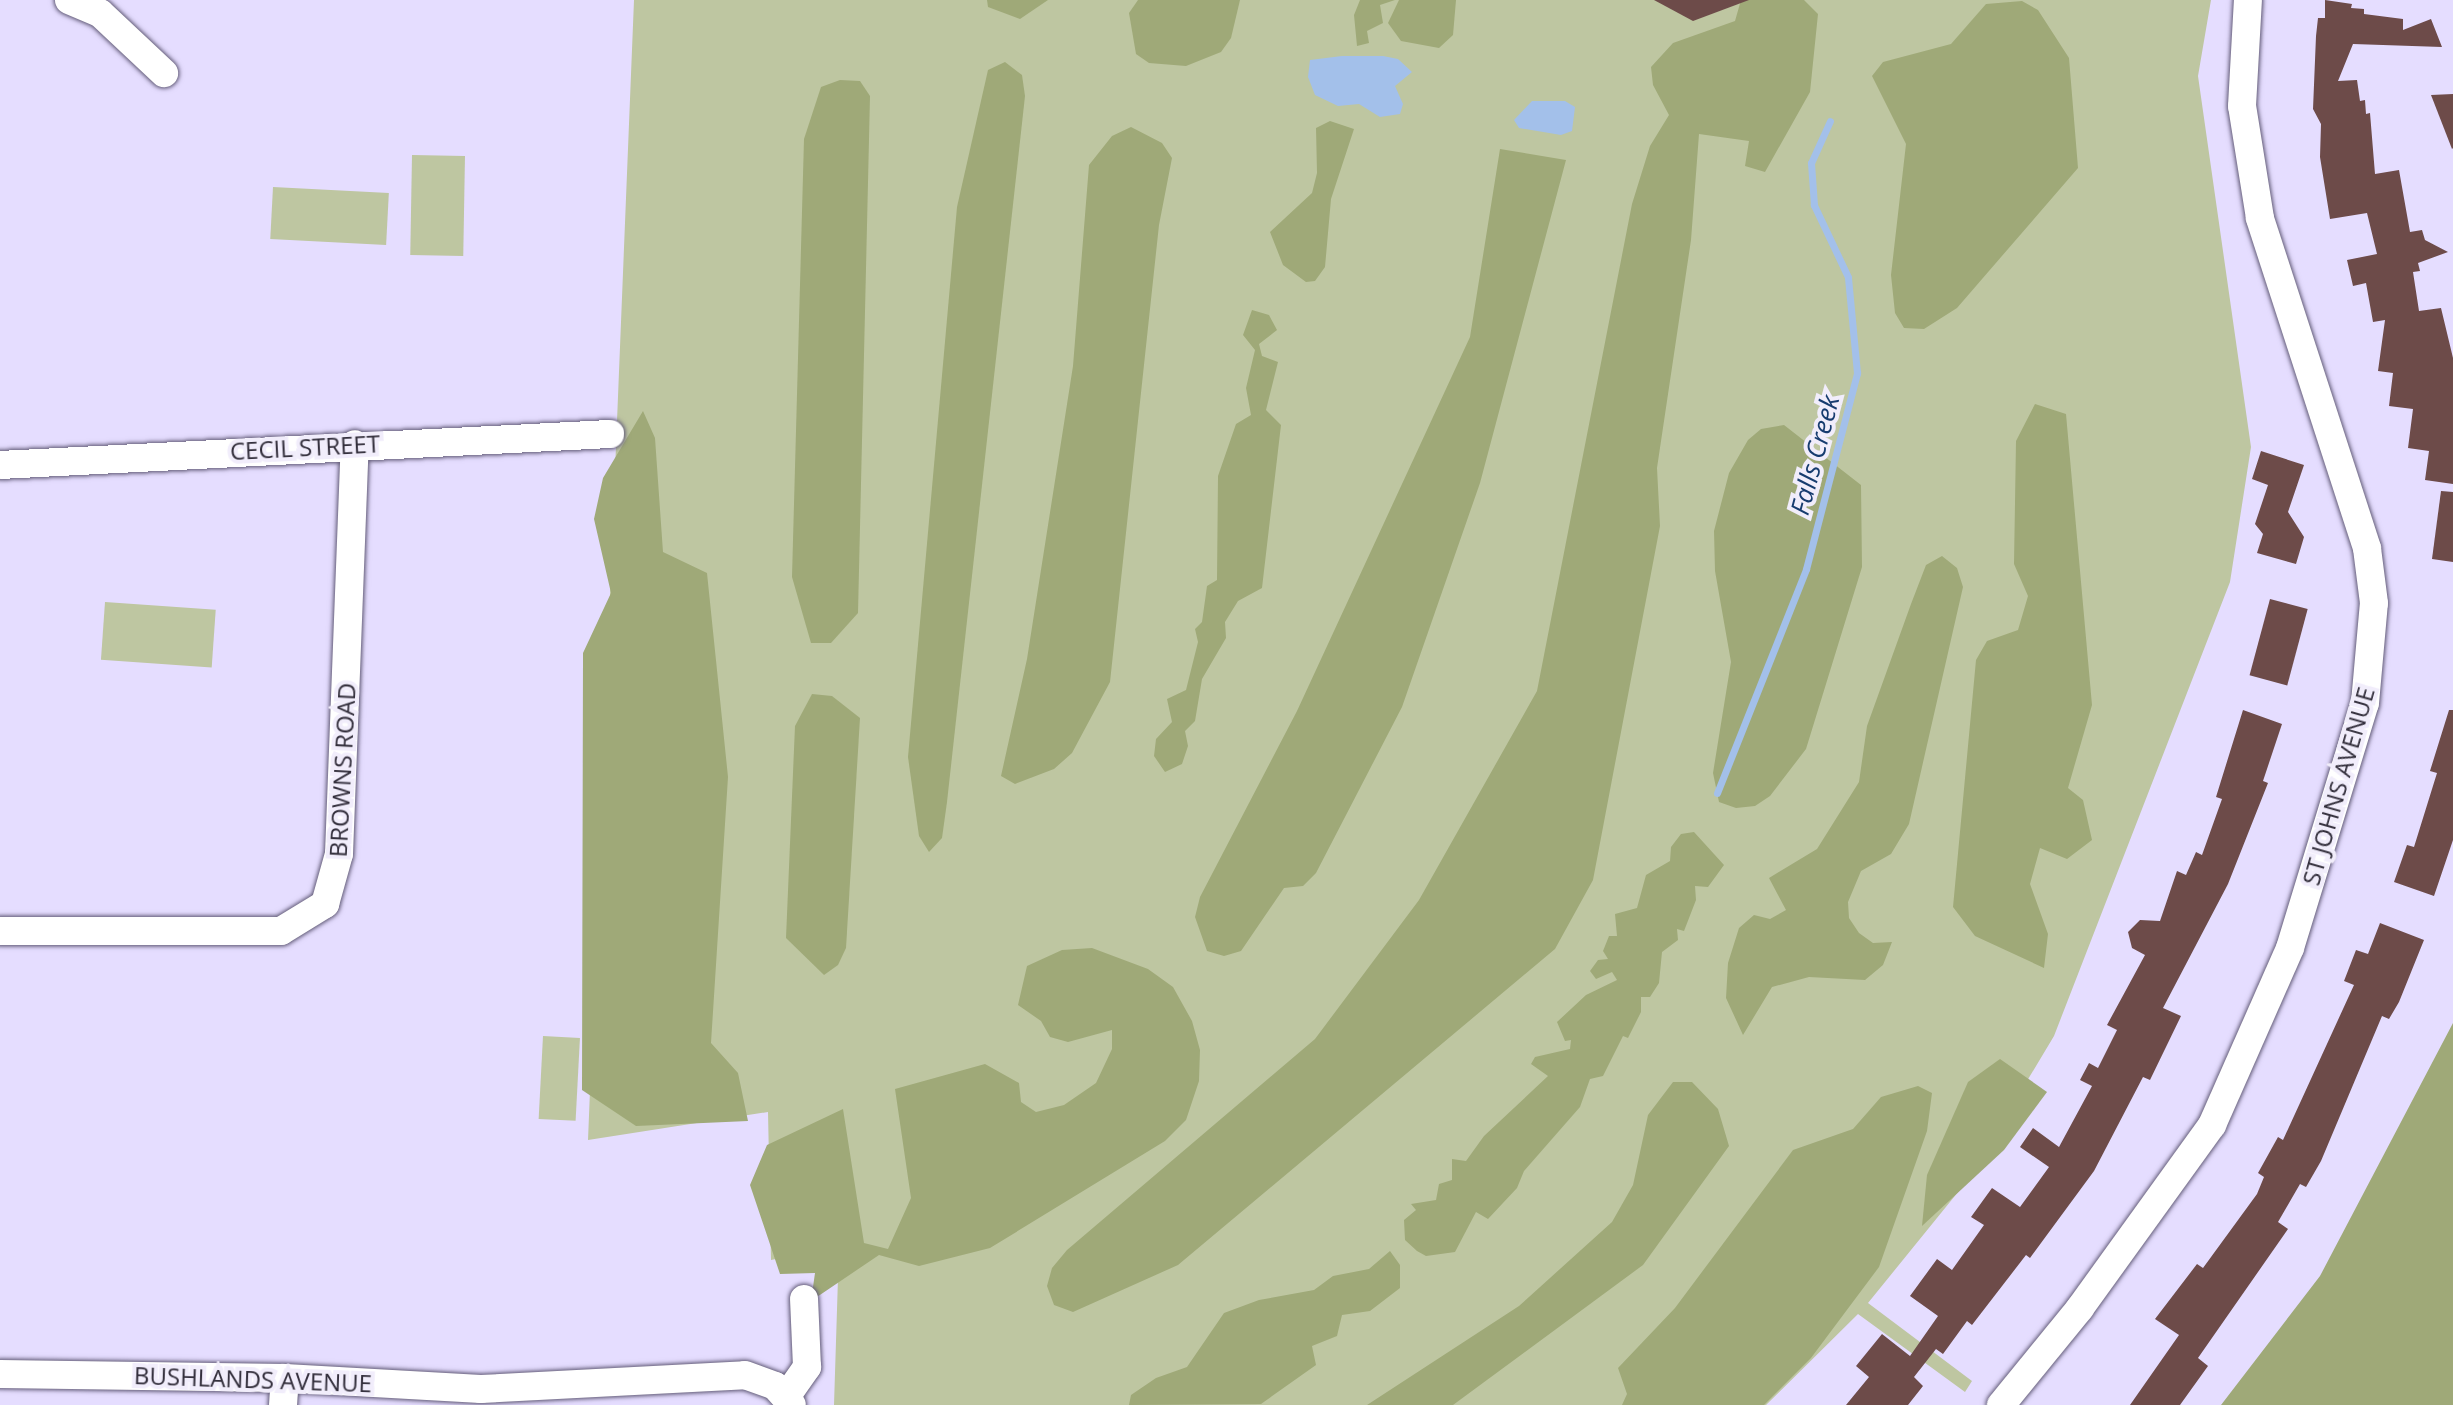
<!DOCTYPE html>
<html>
<head>
<meta charset="utf-8">
<style>
	body { margin:0 }
	#map { position:relative; width:2453px; height:1405px; overflow:hidden; background:#e5ddff; font-family:"Open Sans",sans-serif }
	div>[style] { position:absolute }
	[style*='--x'] { left:calc(var(--x)*1px); top:calc(var(--y)*1px); width:calc(var(--w)*1px); rotate:calc(var(--a)*1deg) }
	.green>* { inset:0; background:#bec6a1; transform-origin:0 0 }
	.forest>* { inset:0; background:#9fa978 }
	.water>* { inset:0; background:#a3c0ea }
	.stream>* { height:7px; margin:-3.5px; padding:0 3.5px; transform-origin:3.5px; border-radius:3.5px; background:#a3c0ea }
	.building>* { inset:0; background:#6d4b49; transform-origin:0 0 }
	.roads { filter:drop-shadow(0 0 2px #645d7a) drop-shadow(0 0 2px #645d7a) }
	.minor>* { height:28px; margin:-14px; padding:0 14px; transform-origin:14px; border-radius:14px; background:#fff }
	span { translate:-50% -50%; white-space:nowrap; text-align:center; line-height:1.15; -webkit-text-stroke:8px #f1edfb; paint-order:stroke }
	.street-label { font-size:24px; color:#322e3b }
	.water-label { font-size:26px; color:#173c6f; font-style:italic }
</style>
</head>
<body>
<div id="map">
	<div class="green">
		<i style="clip-path:polygon(634px 0,2211px 0,2198px 76px,2251px 447px,2230px 582px,2054px 1036px,1967px 1181px,1868px 1303px,1972px 1381px,1965px 1392px,1858px 1314px,1766px 1405px,834px 1405px,839px 1246px,771px 1260px,768px 1112px,588px 1140px)"></i>
		<i style="left:412px;top:155px;width:53px;height:100px;rotate:1deg"></i>
		<i style="left:273px;top:187px;width:116px;height:52px;rotate:3deg"></i>
		<i style="left:105px;top:602px;width:111px;height:58px;rotate:4deg"></i>
		<i style="left:543px;top:1036px;width:37px;height:83px;rotate:3deg"></i>
	</div>
	<div class="forest">
		<i style="clip-path:polygon(987px 0,1048px 0,1020px 19px,988px 7px)"></i>
		<i style="clip-path:polygon(1138px 0,1240px 0,1231px 38px,1221px 52px,1186px 66px,1149px 63px,1136px 54px,1129px 13px)"></i>
		<i style="clip-path:polygon(1360px 0,1395px 0,1380px 5px,1383px 23px,1367px 31px,1369px 43px,1357px 46px,1354px 15px)"></i>
		<i style="clip-path:polygon(1399px 0,1456px 0,1453px 35px,1439px 48px,1401px 41px,1388px 23px)"></i>
		<i style="clip-path:polygon(1741px 0,1804px 0,1818px 14px,1810px 92px,1765px 172px,1745px 166px,1749px 141px,1699px 134px,1691px 240px,1657px 468px,1660px 526px,1593px 880px,1555px 949px,1178px 1265px,1073px 1312px,1054px 1305px,1047px 1286px,1052px 1268px,1067px 1250px,1315px 1039px,1419px 900px,1537px 691px,1632px 204px,1650px 146px,1669px 115px,1653px 85px,1651px 67px,1673px 43px,1735px 21px)"></i>
		<i style="clip-path:polygon(2022px 1px,2038px 10px,2069px 58px,2078px 168px,1957px 308px,1924px 329px,1904px 328px,1895px 313px,1891px 275px,1906px 144px,1872px 76px,1883px 62px,1951px 44px,1986px 4px)"></i>
		<i style="clip-path:polygon(1005px 62px,1022px 75px,1025px 96px,947px 802px,942px 838px,929px 852px,919px 836px,908px 757px,957px 207px,988px 70px)"></i>
		<i style="clip-path:polygon(840px 80px,860px 81px,870px 96px,858px 613px,831px 643px,811px 643px,792px 577px,804px 139px,821px 87px)"></i>
		<i style="clip-path:polygon(1330px 121px,1354px 129px,1331px 199px,1325px 267px,1315px 281px,1306px 282px,1283px 265px,1270px 232px,1312px 193px,1317px 173px,1316px 128px)"></i>
		<i style="clip-path:polygon(1131px 127px,1162px 143px,1172px 158px,1159px 225px,1110px 682px,1072px 753px,1054px 769px,1015px 784px,1001px 776px,1027px 659px,1073px 366px,1089px 165px,1112px 136px)"></i>
		<i style="clip-path:polygon(1500px 149px,1566px 160px,1480px 483px,1402px 707px,1316px 873px,1303px 886px,1284px 888px,1241px 951px,1224px 956px,1207px 951px,1195px 917px,1200px 897px,1297px 711px,1470px 337px)"></i>
		<i style="clip-path:polygon(1252px 310px,1269px 315px,1277px 330px,1259px 344px,1262px 356px,1278px 362px,1266px 410px,1281px 425px,1262px 588px,1238px 601px,1225px 622px,1226px 638px,1202px 679px,1195px 721px,1185px 731px,1188px 746px,1182px 764px,1165px 772px,1154px 756px,1156px 739px,1172px 722px,1167px 699px,1186px 690px,1198px 642px,1195px 629px,1202px 622px,1207px 586px,1217px 580px,1218px 476px,1236px 424px,1251px 415px,1246px 388px,1255px 350px,1243px 335px)"></i>
		<i style="clip-path:polygon(2035px 404px,2066px 414px,2092px 705px,2068px 788px,2083px 800px,2092px 840px,2067px 859px,2040px 848px,2030px 884px,2048px 934px,2044px 968px,1975px 936px,1953px 907px,1976px 660px,1987px 641px,2018px 630px,2028px 596px,2014px 564px,2016px 441px)"></i>
		<i style="clip-path:polygon(643px 411px,655px 438px,663px 552px,707px 573px,728px 777px,711px 1043px,738px 1073px,748px 1121px,636px 1126px,582px 1090px,583px 653px,611px 593px,594px 519px,603px 478px)"></i>
		<i style="clip-path:polygon(1784px 425px,1861px 485px,1862px 567px,1806px 749px,1770px 796px,1755px 806px,1736px 808px,1719px 802px,1713px 773px,1731px 662px,1715px 571px,1714px 531px,1729px 473px,1748px 440px,1761px 429px)"></i>
		<i style="clip-path:polygon(1942px 556px,1957px 568px,1963px 587px,1909px 824px,1891px 854px,1861px 871px,1848px 902px,1849px 918px,1859px 933px,1873px 943px,1892px 942px,1883px 965px,1865px 980px,1809px 977px,1772px 987px,1743px 1035px,1726px 998px,1728px 963px,1739px 928px,1754px 915px,1770px 919px,1786px 910px,1769px 878px,1817px 849px,1859px 782px,1867px 726px,1911px 604px,1926px 565px)"></i>
		<i style="clip-path:polygon(812px 694px,832px 696px,860px 718px,846px 948px,838px 965px,824px 975px,786px 938px,795px 726px)"></i>
		<i style="clip-path:polygon(1694px 832px,1724px 865px,1708px 887px,1695px 886px,1696px 900px,1684px 931px,1677px 929px,1678px 940px,1662px 952px,1659px 983px,1650px 997px,1641px 997px,1641px 1012px,1628px 1038px,1623px 1036px,1603px 1076px,1590px 1079px,1580px 1107px,1524px 1171px,1517px 1188px,1488px 1219px,1476px 1212px,1455px 1252px,1426px 1256px,1417px 1251px,1405px 1240px,1404px 1220px,1416px 1210px,1411px 1204px,1436px 1200px,1439px 1184px,1452px 1180px,1452px 1159px,1466px 1161px,1484px 1136px,1548px 1076px,1531px 1064px,1535px 1057px,1570px 1049px,1571px 1040px,1565px 1041px,1557px 1022px,1586px 995px,1617px 980px,1612px 972px,1596px 979px,1590px 971px,1598px 960px,1608px 959px,1603px 951px,1609px 936px,1617px 936px,1615px 914px,1637px 908px,1646px 875px,1670px 861px,1671px 847px,1681px 834px)"></i>
		<i style="clip-path:polygon(1092px 948px,1148px 969px,1173px 987px,1192px 1021px,1200px 1050px,1199px 1081px,1186px 1120px,1165px 1141px,990px 1248px,919px 1266px,879px 1255px,811px 1301px,815px 1273px,780px 1274px,750px 1185px,767px 1145px,843px 1109px,864px 1243px,888px 1249px,911px 1198px,895px 1089px,985px 1064px,1019px 1083px,1021px 1102px,1036px 1112px,1064px 1105px,1096px 1083px,1112px 1049px,1112px 1030px,1068px 1042px,1050px 1037px,1041px 1021px,1018px 1005px,1027px 966px,1062px 950px)"></i>
		<i style="clip-path:polygon(2453px 1023px,2453px 1405px,2221px 1405px,2320px 1276px)"></i>
		<i style="clip-path:polygon(2000px 1059px,2047px 1092px,2004px 1150px,1922px 1226px,1927px 1175px,1968px 1082px)"></i>
		<i style="clip-path:polygon(1673px 1082px,1692px 1082px,1718px 1109px,1729px 1146px,1643px 1265px,1453px 1405px,1367px 1405px,1519px 1306px,1612px 1222px,1633px 1185px,1648px 1115px)"></i>
		<i style="clip-path:polygon(1918px 1086px,1932px 1093px,1927px 1131px,1879px 1267px,1811px 1358px,1764px 1405px,1622px 1405px,1627px 1394px,1618px 1368px,1675px 1308px,1793px 1150px,1853px 1129px,1881px 1097px)"></i>
		<i style="clip-path:polygon(1390px 1251px,1400px 1265px,1400px 1288px,1370px 1311px,1342px 1315px,1337px 1336px,1312px 1346px,1316px 1365px,1261px 1404px,1129px 1405px,1131px 1395px,1156px 1378px,1187px 1367px,1224px 1313px,1259px 1300px,1314px 1290px,1333px 1276px,1369px 1269px)"></i>
	</div>
	<div class="water">
		<i style="clip-path:polygon(1342px 56px,1383px 56px,1398px 59px,1412px 72px,1395px 86px,1403px 104px,1400px 114px,1380px 117px,1359px 104px,1338px 106px,1315px 95px,1308px 77px,1310px 60px)"></i>
		<i style="clip-path:polygon(1532px 101px,1565px 101px,1575px 107px,1572px 131px,1561px 135px,1519px 128px,1514px 120px)"></i>
	</div>
	<div class="stream">
		<i style="--x:1717;--y:793;--w:241;--a:-68.3"></i>
		<i style="--x:1806;--y:569;--w:203;--a:-75.4"></i>
		<i style="--x:1857;--y:373;--w:96;--a:-95.4"></i>
		<i style="--x:1848;--y:277;--w:80;--a:-115.3"></i>
		<i style="--x:1814;--y:205;--w:42;--a:-94.1"></i>
		<i style="--x:1811;--y:163;--w:46;--a:-65.7"></i>
	</div>
	<div class="building">
		<i style="clip-path:polygon(1654px 0,1749px 0,1693px 21px)"></i>
		<i style="clip-path:polygon(2325px 0,2352px 4px,2351px 8px,2364px 9px,2364px 14px,2403px 19px,2403px 30px,2431px 19px,2442px 47px,2353px 44px,2338px 81px,2357px 80px,2360px 101px,2365px 100px,2366px 114px,2370px 113px,2375px 174px,2399px 170px,2410px 232px,2422px 230px,2425px 240px,2448px 252px,2418px 263px,2420px 271px,2413px 272px,2419px 311px,2441px 308px,2453px 358px,2453px 484px,2425px 480px,2429px 451px,2408px 448px,2413px 409px,2389px 406px,2393px 373px,2378px 371px,2385px 320px,2373px 322px,2366px 283px,2353px 286px,2347px 260px,2377px 254px,2367px 213px,2330px 219px,2320px 157px,2321px 124px,2313px 109px,2316px 36px,2318px 18px,2325px 18px)"></i>
		<i style="clip-path:polygon(2453px 94px,2453px 148px,2452px 149px,2431px 95px)"></i>
		<i style="clip-path:polygon(2261px 451px,2304px 465px,2288px 512px,2304px 537px,2296px 564px,2257px 553px,2263px 534px,2255px 524px,2268px 485px,2252px 479px)"></i>
		<i style="clip-path:polygon(2441px 491px,2453px 492px,2453px 562px,2432px 559px)"></i>
		<i style="left:2270px;top:599px;width:39px;height:79px;rotate:15deg"></i>
		<i style="clip-path:polygon(2243px 710px,2282px 724px,2263px 781px,2268px 783px,2228px 884px,2163px 1008px,2181px 1016px,2150px 1080px,2143px 1077px,2094px 1171px,2030px 1258px,2026px 1255px,1972px 1325px,1967px 1321px,1943px 1354px,1936px 1349px,1914px 1377px,1923px 1386px,1908px 1405px,1846px 1405px,1869px 1377px,1856px 1366px,1882px 1334px,1910px 1356px,1938px 1316px,1910px 1296px,1937px 1259px,1952px 1270px,1984px 1225px,1971px 1217px,1992px 1188px,2020px 1207px,2049px 1167px,2020px 1147px,2033px 1128px,2059px 1147px,2092px 1086px,2080px 1080px,2089px 1063px,2098px 1068px,2117px 1030px,2107px 1025px,2145px 955px,2132px 948px,2128px 932px,2140px 920px,2160px 921px,2177px 871px,2186px 875px,2196px 852px,2202px 855px,2222px 799px,2216px 797px)"></i>
		<i style="clip-path:polygon(2449px 710px,2453px 710px,2453px 840px,2434px 896px,2394px 882px,2407px 845px,2414px 847px,2437px 773px,2430px 771px)"></i>
		<i style="clip-path:polygon(2380px 923px,2424px 940px,2399px 1002px,2389px 1019px,2382px 1016px,2321px 1161px,2306px 1187px,2300px 1184px,2278px 1222px,2288px 1229px,2198px 1358px,2208px 1366px,2180px 1405px,2130px 1405px,2179px 1335px,2155px 1319px,2197px 1264px,2203px 1268px,2257px 1194px,2264px 1177px,2258px 1173px,2278px 1137px,2283px 1140px,2354px 985px,2344px 981px,2356px 950px,2368px 954px)"></i>
	</div>
	<div class="roads">
		<div class="minor">
			<i style="--x:69;--y:0;--w:34;--a:23"></i>
			<i style="--x:100;--y:13;--w:88;--a:43.2"></i>
			<i style="--x:0;--y:465;--w:611;--a:-2.91"></i>
			<i style="--x:0;--y:931;--w:281;--a:0"></i>
			<i style="--x:281;--y:931;--w:52;--a:-31.5"></i>
			<i style="--x:325;--y:904;--w:52;--a:-74.4"></i>
			<i style="--x:339;--y:854;--w:410;--a:-87.8"></i>
			<i style="--x:0;--y:1374;--w:285;--a:0.8"></i>
			<i style="--x:285;--y:1378;--w:196;--a:3.2"></i>
			<i style="--x:481;--y:1389;--w:264;--a:-3"></i>
			<i style="--x:745;--y:1375;--w:32;--a:20"></i>
			<i style="--x:775;--y:1386;--w:25;--a:48"></i>
			<i style="--x:786;--y:1397;--w:37;--a:-55"></i>
			<i style="--x:807;--y:1367;--w:68;--a:-92.5"></i>
			<i style="--x:283;--y:1405;--w:27;--a:-86"></i>
			<i style="--x:2001;--y:1405;--w:125;--a:-50.8"></i>
			<i style="--x:2080;--y:1308;--w:226;--a:-54.2"></i>
			<i style="--x:2212;--y:1125;--w:193;--a:-66.2"></i>
			<i style="--x:2290;--y:948;--w:256;--a:-73"></i>
			<i style="--x:2365;--y:703;--w:100;--a:-84.9"></i>
			<i style="--x:2374;--y:603;--w:55;--a:-97.3"></i>
			<i style="--x:2367;--y:548;--w:347;--a:-108"></i>
			<i style="--x:2260;--y:218;--w:113;--a:-99.1"></i>
			<i style="--x:2242;--y:106;--w:106;--a:-86.8"></i>
		</div>
	</div>
	<div class="street-label">
		<span style="left:305px;top:447px;rotate:-3deg">CECIL STREET</span>
		<span style="left:342px;top:770px;rotate:-87deg">BROWNS ROAD</span>
		<span style="left:2338px;top:786px;rotate:-74deg">ST JOHNS AVENUE</span>
		<span style="left:253px;top:1379px;rotate:2deg">BUSHLANDS AVENUE</span>
	</div>
	<div class="water-label">
		<span style="left:1815px;top:455px;rotate:-75deg">Falls Creek</span>
	</div>
</div>
</body>
</html>
